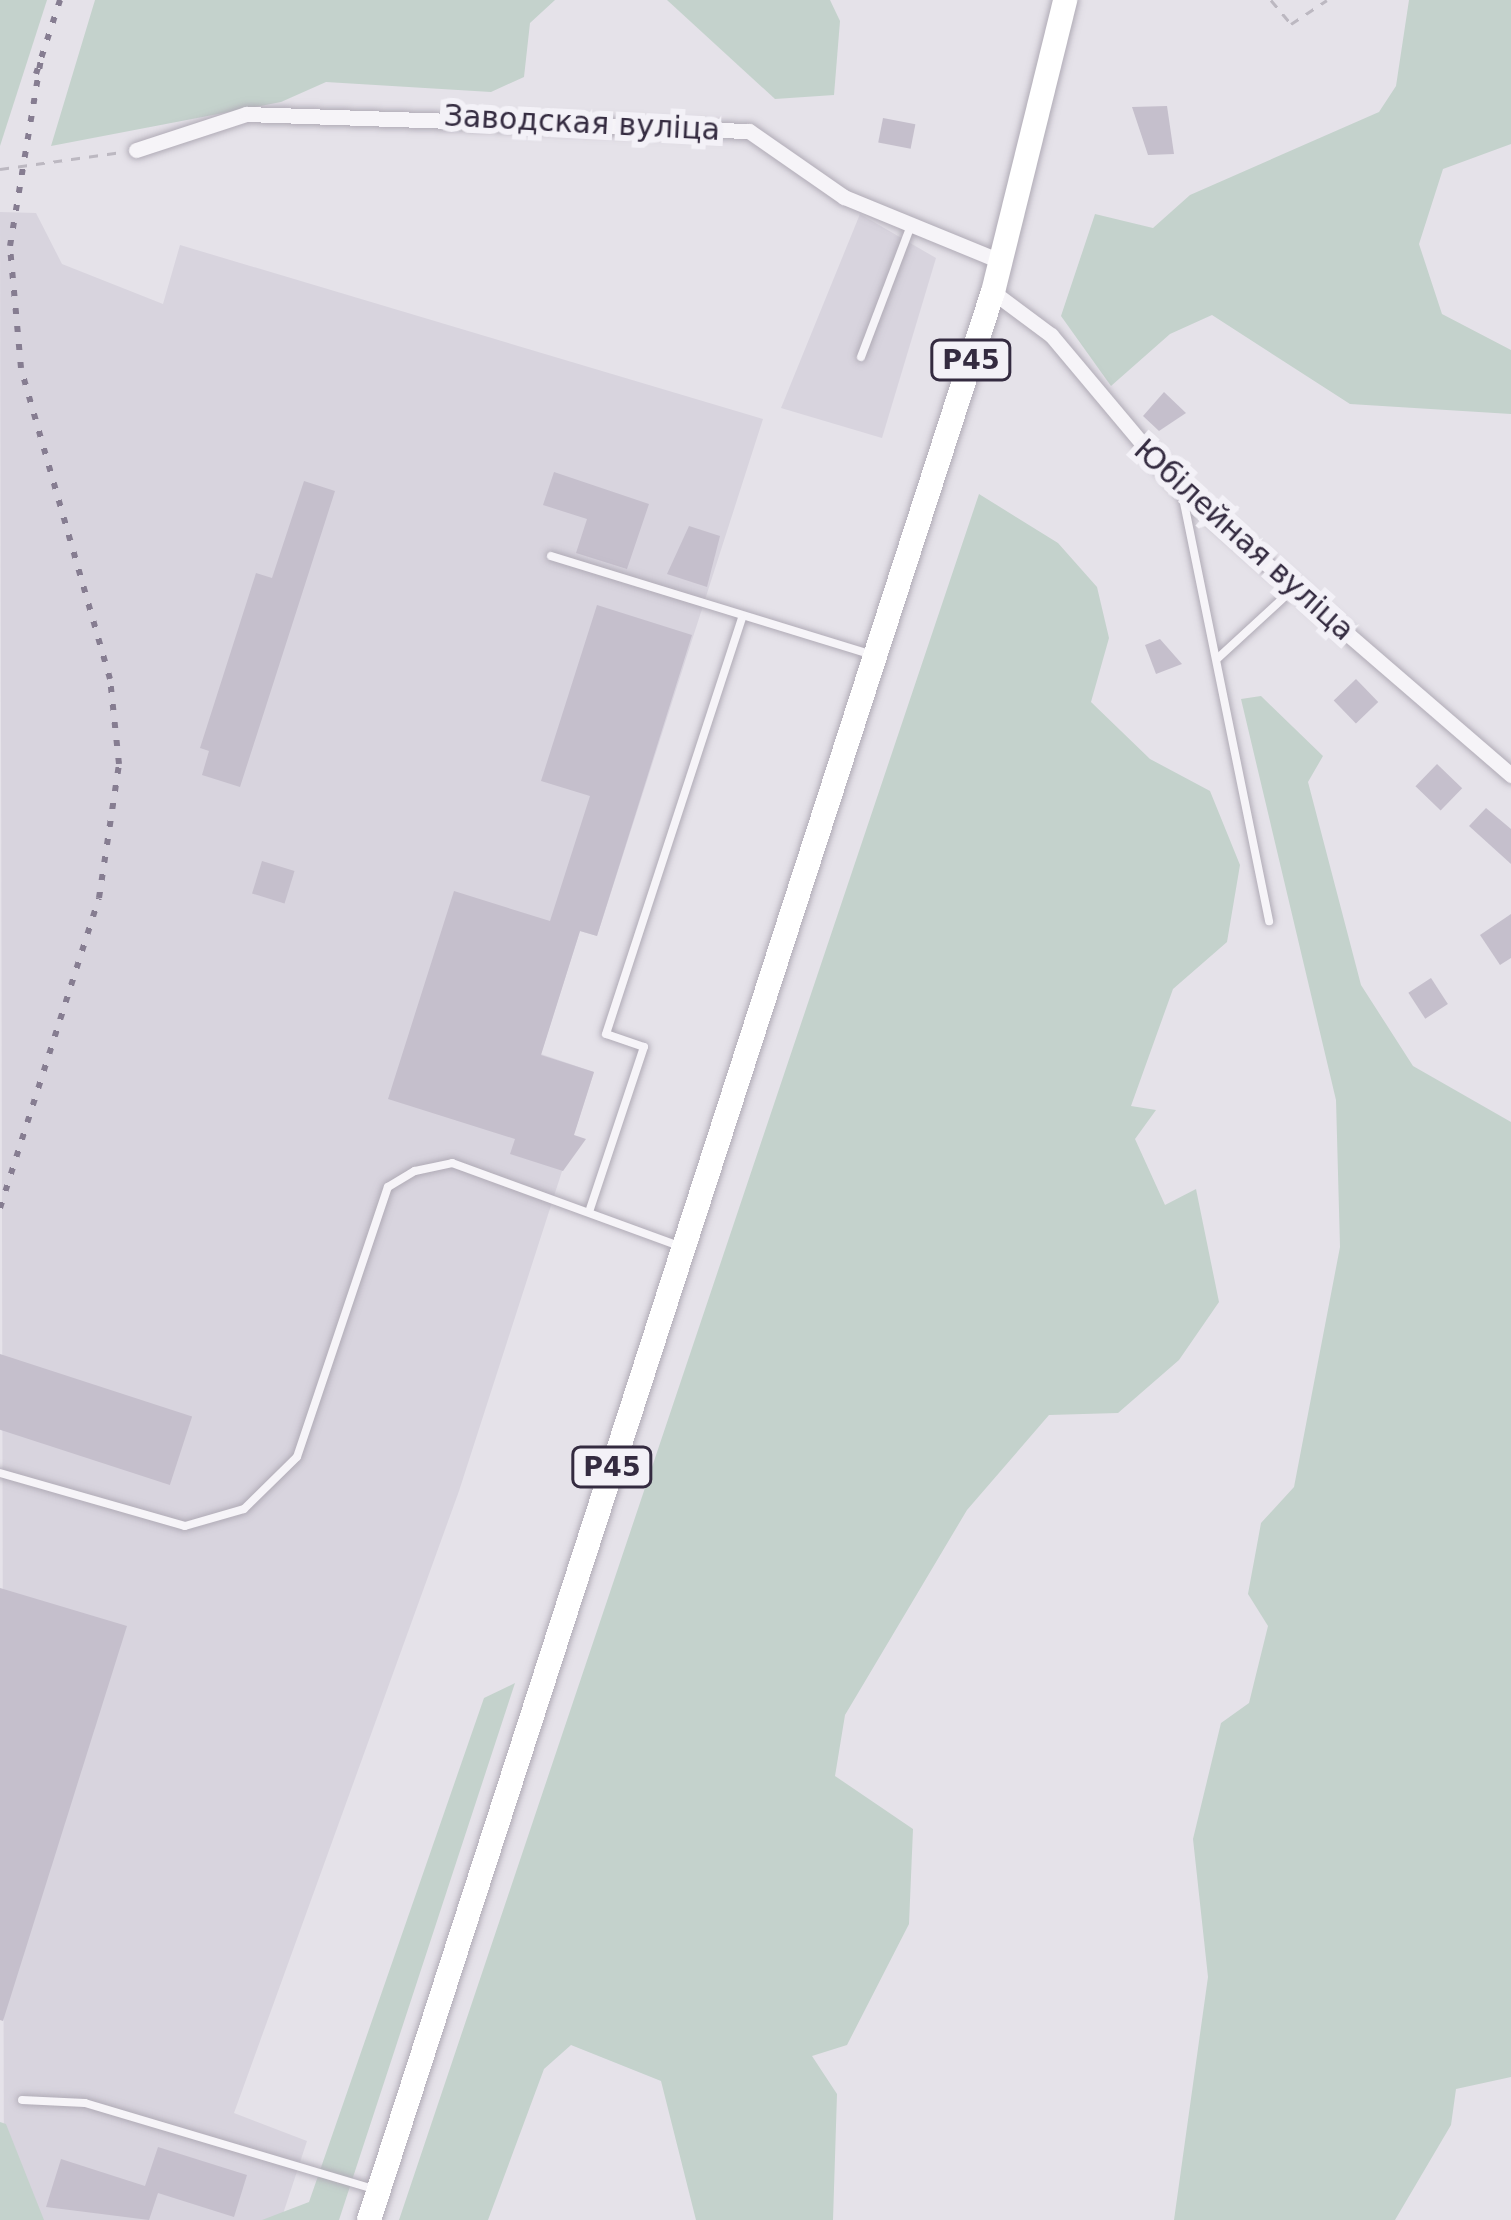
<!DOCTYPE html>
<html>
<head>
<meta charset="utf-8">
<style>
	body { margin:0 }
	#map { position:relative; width:1511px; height:2220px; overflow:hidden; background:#e5e2e9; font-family:"DejaVu Sans",sans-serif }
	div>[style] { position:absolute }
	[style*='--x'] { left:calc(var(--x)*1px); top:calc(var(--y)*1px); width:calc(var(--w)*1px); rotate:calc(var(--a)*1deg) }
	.built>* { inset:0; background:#d8d4de }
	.green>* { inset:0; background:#c4d2cc }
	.building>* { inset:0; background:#c5bfcc; transform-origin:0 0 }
	.path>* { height:3px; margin-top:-1.5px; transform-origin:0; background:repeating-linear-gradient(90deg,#bcb8c1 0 9px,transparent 0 18px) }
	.roads { filter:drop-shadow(0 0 3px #b0abb6) drop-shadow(0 0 3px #b0abb6) }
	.lane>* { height:8px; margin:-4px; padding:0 4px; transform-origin:4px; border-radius:4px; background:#f6f4f8 }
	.street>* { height:15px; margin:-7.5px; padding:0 7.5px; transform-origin:7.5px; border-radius:7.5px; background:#f6f4f8 }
	.primary>* { height:24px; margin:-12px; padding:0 12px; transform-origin:12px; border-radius:12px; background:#fff }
	.rail>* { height:6px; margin-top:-3px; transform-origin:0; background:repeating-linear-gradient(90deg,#867d91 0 6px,transparent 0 18px) }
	span { translate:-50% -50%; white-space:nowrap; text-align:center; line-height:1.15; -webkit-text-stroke:12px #f3f1f7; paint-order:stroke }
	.shield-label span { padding:3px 9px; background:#f3f1f7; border:3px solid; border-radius:9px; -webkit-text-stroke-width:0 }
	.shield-label { font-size:27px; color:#342b40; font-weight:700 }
	.street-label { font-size:30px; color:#342b40 }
</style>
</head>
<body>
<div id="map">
	<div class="built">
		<i style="clip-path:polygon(0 212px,36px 213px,62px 264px,163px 304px,180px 245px,763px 419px,597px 936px,580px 931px,541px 1054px,594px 1072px,459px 1491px,234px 2113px,307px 2141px,281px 2220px,4px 2220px)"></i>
		<i style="clip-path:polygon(860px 214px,936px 258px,882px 438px,781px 408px)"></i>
	</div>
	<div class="green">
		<i style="clip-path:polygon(0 0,47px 0,0 146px)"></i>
		<i style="clip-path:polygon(95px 0,555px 0,530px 23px,524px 77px,491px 92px,326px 82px,281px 102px,51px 146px)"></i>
		<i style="clip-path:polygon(667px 0,830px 0,840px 21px,834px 95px,775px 99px)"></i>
		<i style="clip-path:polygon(1409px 0,1511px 0,1511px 144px,1443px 169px,1419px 244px,1442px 314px,1511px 350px,1511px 414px,1350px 404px,1212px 315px,1170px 334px,1111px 386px,1061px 316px,1095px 214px,1153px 228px,1190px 195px,1379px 112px,1396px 86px)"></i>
		<i style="clip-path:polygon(979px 494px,1058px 543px,1097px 587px,1109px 638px,1091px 702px,1150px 759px,1210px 791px,1240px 865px,1227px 942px,1173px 989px,1131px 1106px,1156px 1110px,1135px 1139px,1165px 1205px,1196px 1189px,1219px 1302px,1179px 1360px,1118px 1413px,1049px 1415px,967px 1510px,845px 1715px,835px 1776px,913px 1829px,909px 1924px,847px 2045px,812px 2056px,837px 2094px,833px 2220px,696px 2220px,661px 2081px,571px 2045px,544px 2069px,488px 2220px,399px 2220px)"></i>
		<i style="clip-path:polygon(1261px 696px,1323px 756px,1308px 782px,1361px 985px,1413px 1066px,1511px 1122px,1511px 2077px,1456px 2089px,1451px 2125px,1395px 2220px,1174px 2220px,1208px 1977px,1193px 1839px,1221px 1723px,1249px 1703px,1268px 1626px,1248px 1594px,1261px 1523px,1294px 1487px,1340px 1247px,1336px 1100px,1241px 699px)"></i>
		<i style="clip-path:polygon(515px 1683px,339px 2220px,262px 2220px,309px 2202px,484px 1698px)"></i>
		<i style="clip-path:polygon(0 2122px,6px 2124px,44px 2220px,0 2220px)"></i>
	</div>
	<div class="building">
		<i style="clip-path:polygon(1167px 106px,1174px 154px,1148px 155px,1132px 107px)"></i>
		<i style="left:883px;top:118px;width:33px;height:25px;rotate:11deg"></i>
		<i style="clip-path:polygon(1164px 392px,1186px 413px,1159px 431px,1143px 416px)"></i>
		<i style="clip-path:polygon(554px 472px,649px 504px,627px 569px,576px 553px,587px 519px,543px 505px)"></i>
		<i style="clip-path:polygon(304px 481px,335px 491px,240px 787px,202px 775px,209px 751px,200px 748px,256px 573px,272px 578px)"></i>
		<i style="clip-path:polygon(689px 526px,720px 536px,707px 587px,667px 574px)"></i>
		<i style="clip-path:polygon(597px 605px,692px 635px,597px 936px,580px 931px,541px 1055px,594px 1072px,574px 1135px,586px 1139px,563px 1171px,510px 1154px,515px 1139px,388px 1099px,454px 891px,550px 921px,590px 796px,541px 781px)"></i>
		<i style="clip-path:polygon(1160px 639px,1182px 664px,1156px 674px,1145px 645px)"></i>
		<i style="left:1356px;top:679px;width:32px;height:31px;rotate:46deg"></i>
		<i style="left:1437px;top:764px;width:35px;height:31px;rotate:44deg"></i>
		<i style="clip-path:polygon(1486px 808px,1511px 829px,1511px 864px,1469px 826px)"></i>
		<i style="left:262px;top:861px;width:34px;height:34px;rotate:17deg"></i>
		<i style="clip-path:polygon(1511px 914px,1511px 958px,1500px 965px,1480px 935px)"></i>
		<i style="left:1431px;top:978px;width:31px;height:27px;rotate:57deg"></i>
		<i style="left:0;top:1354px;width:202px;height:72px;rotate:18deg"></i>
		<i style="clip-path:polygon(0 1588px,127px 1626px,3px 2021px,0 2020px)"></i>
		<i style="clip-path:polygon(158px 2147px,247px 2175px,234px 2217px,158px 2193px,149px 2220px,46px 2207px,61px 2159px,145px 2186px)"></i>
	</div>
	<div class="path">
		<i style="--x:1271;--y:0;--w:31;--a:50"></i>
		<i style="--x:1291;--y:24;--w:43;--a:-33.7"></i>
		<i style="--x:0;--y:169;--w:123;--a:-7.9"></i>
	</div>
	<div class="roads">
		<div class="lane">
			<i style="--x:861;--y:357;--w:138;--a:-69.2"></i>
			<i style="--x:1182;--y:493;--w:437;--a:78.5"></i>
			<i style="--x:551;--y:556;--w:333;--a:17.1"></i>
			<i style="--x:1218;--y:658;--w:102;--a:-42.6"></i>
			<i style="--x:589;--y:1212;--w:174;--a:-71.6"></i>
			<i style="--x:644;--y:1047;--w:40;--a:-161.1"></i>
			<i style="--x:606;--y:1034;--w:439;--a:-71.9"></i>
			<i style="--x:0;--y:1473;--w:192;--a:16"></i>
			<i style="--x:185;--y:1526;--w:61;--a:-16.1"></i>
			<i style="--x:244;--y:1509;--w:74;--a:-44.5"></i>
			<i style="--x:297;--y:1457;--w:285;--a:-71.4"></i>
			<i style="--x:388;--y:1187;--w:31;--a:-31"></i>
			<i style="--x:415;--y:1171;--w:38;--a:-12"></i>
			<i style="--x:452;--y:1163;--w:244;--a:20.1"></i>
			<i style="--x:22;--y:2100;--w:63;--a:2.7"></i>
			<i style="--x:85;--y:2103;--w:302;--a:16.6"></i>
		</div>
		<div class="street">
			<i style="--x:136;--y:150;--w:116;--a:-18.1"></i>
			<i style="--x:246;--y:114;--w:503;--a:1.94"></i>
			<i style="--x:749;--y:131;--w:116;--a:34.8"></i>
			<i style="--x:844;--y:197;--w:169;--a:22.3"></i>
			<i style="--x:993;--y:292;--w:72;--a:36.6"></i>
			<i style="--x:1051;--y:335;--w:204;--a:50"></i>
			<i style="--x:1182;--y:491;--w:435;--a:40.8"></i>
		</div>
		<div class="primary">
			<i style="--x:369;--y:2220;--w:2026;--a:-72.07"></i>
			<i style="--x:993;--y:292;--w:301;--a:-76.1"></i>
		</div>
	</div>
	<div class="rail">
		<i style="--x:36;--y:74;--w:78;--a:-72"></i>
		<i style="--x:0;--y:1208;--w:325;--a:-72.3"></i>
		<i style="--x:99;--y:898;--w:135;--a:-81.5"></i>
		<i style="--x:119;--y:764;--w:85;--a:-96"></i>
		<i style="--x:110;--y:679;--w:323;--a:-106"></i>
		<i style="--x:21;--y:368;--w:122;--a:-95.2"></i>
		<i style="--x:10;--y:246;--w:190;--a:-80.6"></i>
	</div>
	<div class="shield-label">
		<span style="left:971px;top:360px">Р45</span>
		<span style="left:612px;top:1467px">Р45</span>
	</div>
	<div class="street-label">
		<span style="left:582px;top:123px;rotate:3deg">Заводская вуліца</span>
		<span style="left:1244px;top:540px;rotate:42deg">Юбілейная вуліца</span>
	</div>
</div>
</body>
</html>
